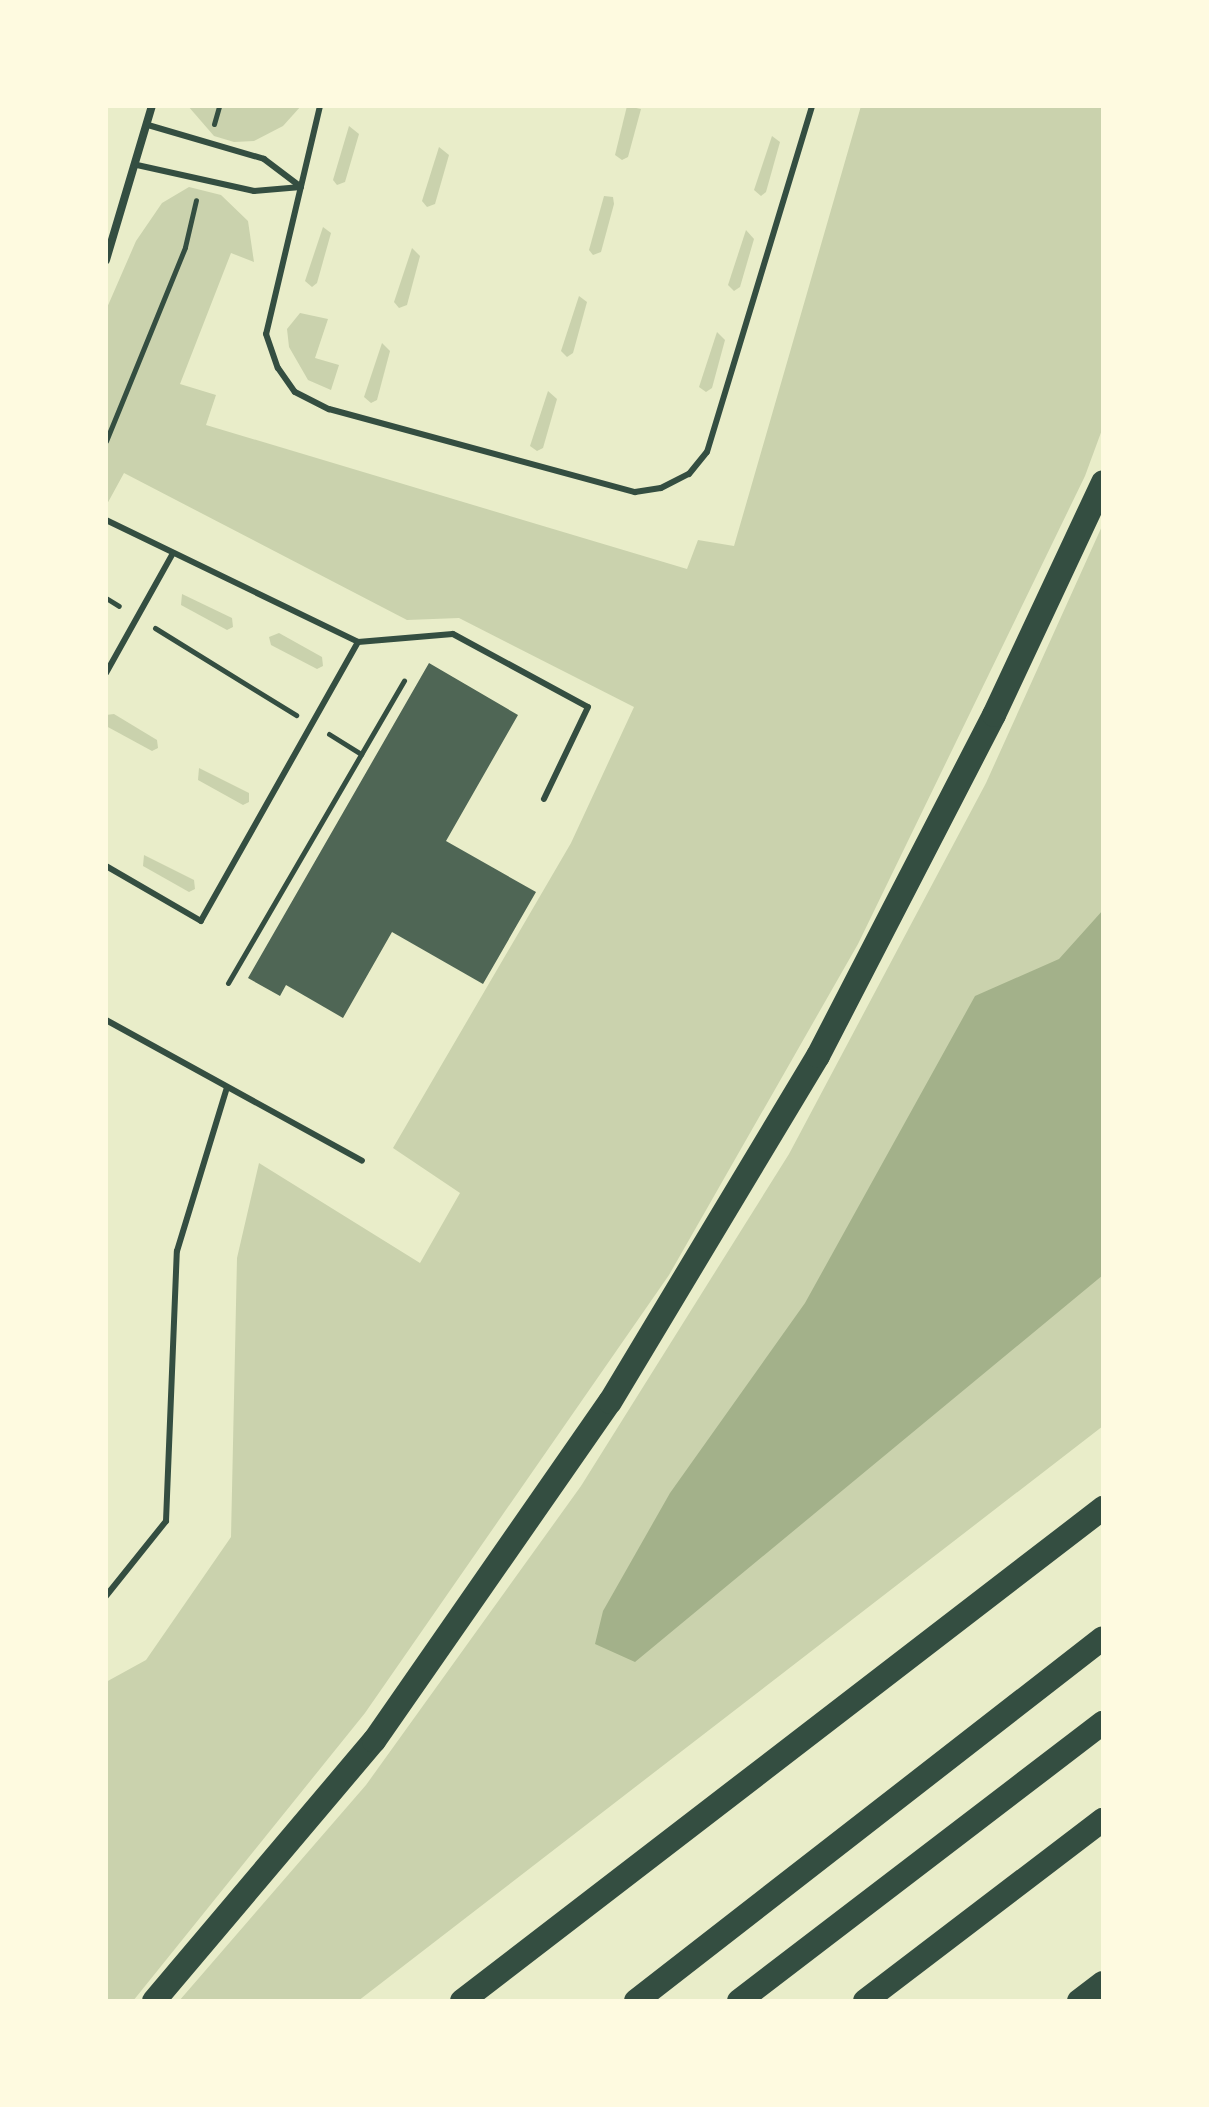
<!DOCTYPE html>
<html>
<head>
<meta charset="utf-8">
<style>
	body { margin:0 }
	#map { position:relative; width:1209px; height:2107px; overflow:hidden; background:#e9edc9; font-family:Literata,serif }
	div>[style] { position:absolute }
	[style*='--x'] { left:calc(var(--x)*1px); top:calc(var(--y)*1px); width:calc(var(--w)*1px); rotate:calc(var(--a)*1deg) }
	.green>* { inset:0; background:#cad2ad }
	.water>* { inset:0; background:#a3b18a }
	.building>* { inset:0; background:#4f6655 }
	.path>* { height:5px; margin:-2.5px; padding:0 2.5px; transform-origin:2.5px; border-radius:2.5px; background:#344e41 }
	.service>* { height:6px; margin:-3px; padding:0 3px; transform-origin:3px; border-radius:3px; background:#344e41 }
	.minor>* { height:8px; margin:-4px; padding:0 4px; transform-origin:4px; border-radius:4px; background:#344e41 }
	.motorway>* { height:24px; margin:-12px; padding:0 12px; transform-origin:12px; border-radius:12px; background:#344e41 }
	span { translate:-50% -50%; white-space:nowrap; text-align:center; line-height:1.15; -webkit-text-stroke:6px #fefae0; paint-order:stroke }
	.frame { position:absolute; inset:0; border:108px solid #fefae0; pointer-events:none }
</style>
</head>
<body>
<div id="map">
	<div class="green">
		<i style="clip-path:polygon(188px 106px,301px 106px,283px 126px,254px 141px,234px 142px,214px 136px)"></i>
		<i style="clip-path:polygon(627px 106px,641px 109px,628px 157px,622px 160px,615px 155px)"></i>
		<i style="clip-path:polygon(861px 106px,1103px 106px,1103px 427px,1085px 476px,858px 944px,669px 1275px,365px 1713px,133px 2001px,106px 2001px,106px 1682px,146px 1660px,231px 1537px,237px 1258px,259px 1163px,420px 1263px,460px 1193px,393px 1148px,571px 843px,634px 707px,459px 618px,407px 620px,124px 473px,106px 506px,106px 310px,136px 241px,162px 203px,189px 187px,221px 195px,248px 221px,254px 262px,231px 253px,180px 384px,216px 395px,206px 425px,687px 569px,698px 540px,734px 546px)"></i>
		<i style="clip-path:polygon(349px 126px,359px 134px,345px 182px,337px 185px,333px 180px)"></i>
		<i style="clip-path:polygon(772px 136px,780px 142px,766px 192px,761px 196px,754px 190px)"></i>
		<i style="clip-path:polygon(439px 147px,449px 155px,435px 204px,427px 207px,422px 201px)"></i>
		<i style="clip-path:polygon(604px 196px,613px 197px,614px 204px,601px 252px,593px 255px,589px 250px)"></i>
		<i style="clip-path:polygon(323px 227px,331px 233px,317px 283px,312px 287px,305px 281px)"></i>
		<i style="clip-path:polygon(746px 230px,754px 239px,740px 287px,734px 291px,728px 285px)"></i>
		<i style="clip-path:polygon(412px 248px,420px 256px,407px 305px,399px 308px,394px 302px)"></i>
		<i style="clip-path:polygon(579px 296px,587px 302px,573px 353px,567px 357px,561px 351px)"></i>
		<i style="clip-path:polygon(300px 313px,328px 319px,315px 358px,339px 365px,331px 390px,308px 380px,289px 347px,287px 329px)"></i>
		<i style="clip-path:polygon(717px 332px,725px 340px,712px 388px,706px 392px,699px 387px)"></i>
		<i style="clip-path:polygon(382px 343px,390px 351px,377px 400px,371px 403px,364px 397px)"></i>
		<i style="clip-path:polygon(548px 391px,557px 399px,543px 448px,537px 451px,530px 446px)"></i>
		<i style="clip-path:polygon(1103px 524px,1103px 1426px,358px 2001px,179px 2001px,366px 1785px,581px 1486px,789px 1154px,986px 783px)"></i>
		<i style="clip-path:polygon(182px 594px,232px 618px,233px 627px,227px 630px,181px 605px)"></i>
		<i style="clip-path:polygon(279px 633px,322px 657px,323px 666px,317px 669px,271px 645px,269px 637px)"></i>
		<i style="clip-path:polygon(114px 714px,157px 740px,158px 748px,152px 751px,106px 726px,106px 715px)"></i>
		<i style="clip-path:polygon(199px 768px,249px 793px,249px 802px,243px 805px,198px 780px)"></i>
		<i style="clip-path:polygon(144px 855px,194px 880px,195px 889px,189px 892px,143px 866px)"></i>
	</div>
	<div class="water">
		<i style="clip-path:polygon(1103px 910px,1103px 1275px,635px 1662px,595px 1644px,603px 1611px,670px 1493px,805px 1303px,975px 996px,1059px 959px)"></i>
	</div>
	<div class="building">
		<i style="clip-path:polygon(429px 663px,518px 715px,446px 841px,536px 892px,483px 984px,392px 932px,343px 1018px,286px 985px,280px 996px,248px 978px)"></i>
	</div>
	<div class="path">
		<i style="--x:214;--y:124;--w:19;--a:-74"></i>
		<i style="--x:106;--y:441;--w:209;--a:-67.8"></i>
		<i style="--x:185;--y:247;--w:48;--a:-76.8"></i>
		<i style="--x:106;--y:598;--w:15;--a:32"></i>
		<i style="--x:155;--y:628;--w:166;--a:31.7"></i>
		<i style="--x:329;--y:734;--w:38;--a:32"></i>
		<i style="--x:228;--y:983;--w:350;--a:-59.8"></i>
	</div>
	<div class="service">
		<i style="--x:320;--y:106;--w:234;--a:103.3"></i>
		<i style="--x:266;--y:334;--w:36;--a:71"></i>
		<i style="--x:278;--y:368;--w:29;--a:55"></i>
		<i style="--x:295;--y:392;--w:38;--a:27"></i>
		<i style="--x:329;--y:409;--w:317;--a:15.2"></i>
		<i style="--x:635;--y:492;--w:26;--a:-9"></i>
		<i style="--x:661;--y:488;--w:31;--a:-27"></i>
		<i style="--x:689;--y:474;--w:28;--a:-51"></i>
		<i style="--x:707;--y:452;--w:362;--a:-73.1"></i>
		<i style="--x:148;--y:125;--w:121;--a:16.3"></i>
		<i style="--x:264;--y:159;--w:46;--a:37.1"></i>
		<i style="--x:137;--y:165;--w:120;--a:12.5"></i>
		<i style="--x:254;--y:191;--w:47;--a:-4.9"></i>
		<i style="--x:106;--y:520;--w:280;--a:25.8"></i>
		<i style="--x:358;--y:642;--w:320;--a:119.4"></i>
		<i style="--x:201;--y:921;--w:110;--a:-149.9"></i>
		<i style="--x:358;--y:642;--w:95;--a:-4.8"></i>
		<i style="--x:453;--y:634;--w:153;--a:28.4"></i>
		<i style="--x:588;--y:707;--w:102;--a:115.6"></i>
		<i style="--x:106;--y:673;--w:137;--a:-60.8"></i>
		<i style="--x:106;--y:1020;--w:292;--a:28.8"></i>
		<i style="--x:106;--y:1596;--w:96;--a:-51.3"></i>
		<i style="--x:166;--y:1521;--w:270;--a:-87.7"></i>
		<i style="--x:177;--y:1251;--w:171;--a:-73"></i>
	</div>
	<div class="minor">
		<i style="--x:106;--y:260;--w:161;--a:-73.4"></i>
	</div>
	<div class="motorway">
		<i style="--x:154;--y:2001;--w:341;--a:-49.8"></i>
		<i style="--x:374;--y:1741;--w:413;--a:-55.2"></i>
		<i style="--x:610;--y:1402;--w:404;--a:-59"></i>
		<i style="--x:818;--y:1056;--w:384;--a:-62.7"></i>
		<i style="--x:994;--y:715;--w:257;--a:-64.9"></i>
		<i style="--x:462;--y:2001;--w:809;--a:-37.56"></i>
		<i style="--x:636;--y:2001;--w:591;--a:-37.86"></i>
		<i style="--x:739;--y:2001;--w:458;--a:-37.4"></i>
		<i style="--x:865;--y:2001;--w:299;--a:-37.3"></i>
		<i style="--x:1079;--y:2001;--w:30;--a:-37"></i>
	</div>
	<div class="frame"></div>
</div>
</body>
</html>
